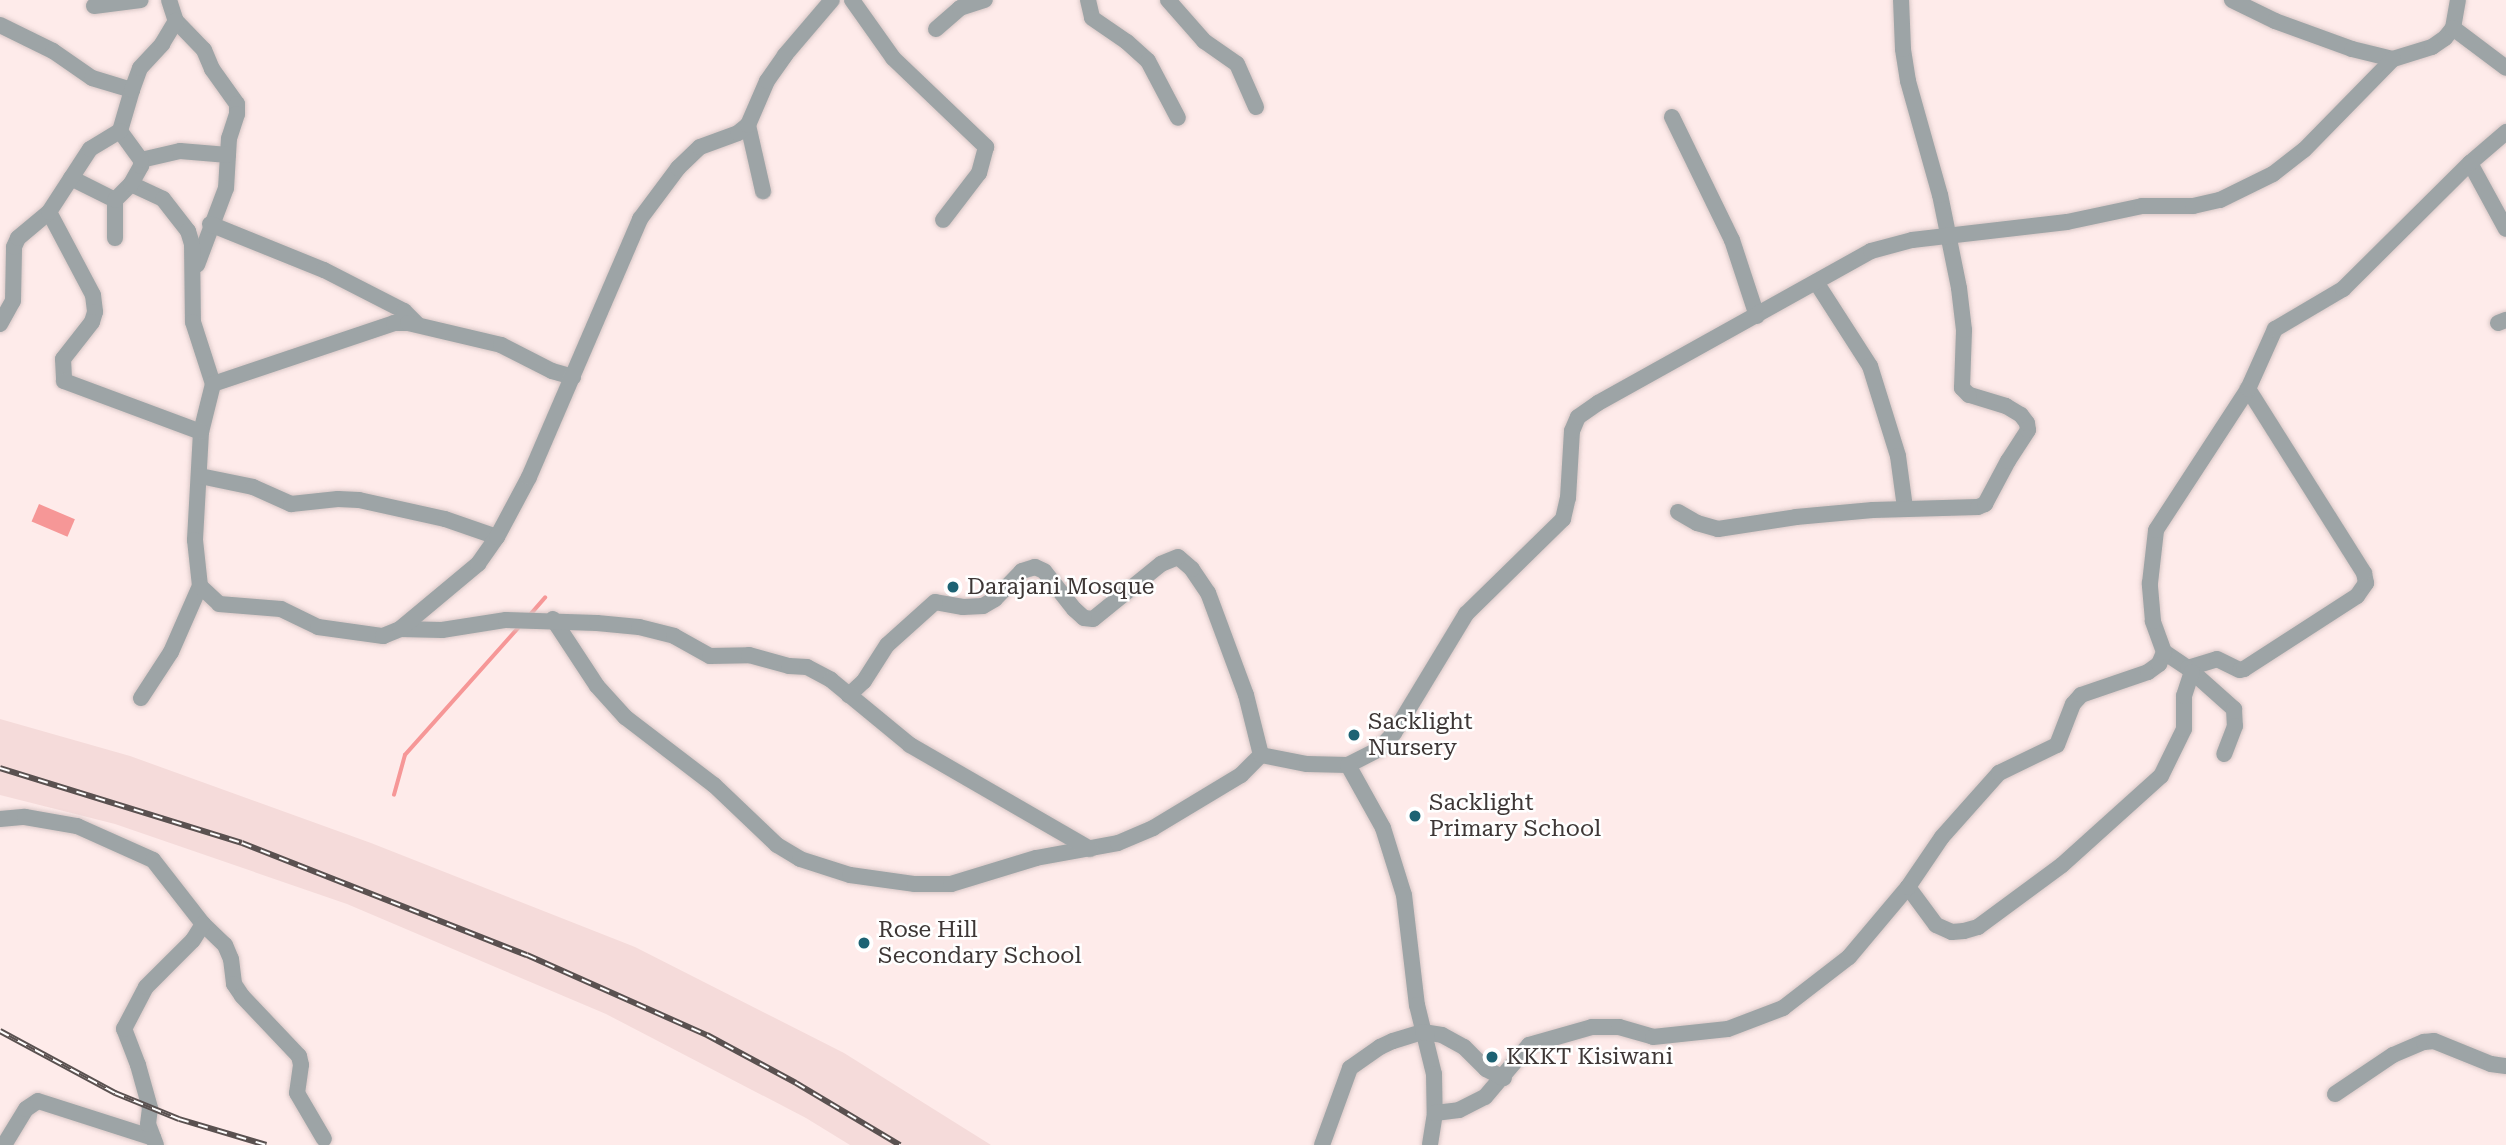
<!DOCTYPE html>
<html>
<head>
<meta charset="utf-8">
<style>
	body { margin:0 }
	#map { position:relative; width:2506px; height:1145px; overflow:hidden; background:#feebea; font-family:"Roboto Serif",serif }
	div>[style] { position:absolute }
	[style*='--x'] { left:calc(var(--x)*1px); top:calc(var(--y)*1px); width:calc(var(--w)*1px); rotate:calc(var(--a)*1deg) }
	.built>* { inset:0; background:#f5dbda }
	.water>* { inset:0; background:#f69797; transform-origin:0 0 }
	.stream>* { height:3.5px; margin:-1.75px; padding:0 1.75px; transform-origin:1.75px; border-radius:1.75px; background:#f69797 }
	.roads { filter:drop-shadow(0 0 2px #d8c7c6) drop-shadow(0 0 2px #d8c7c6) }
	.minor>* { height:16px; margin:-8px; padding:0 8px; transform-origin:8px; border-radius:8px; background:#9da4a6 }
	.rail>* { height:6px; margin-top:-3px; transform-origin:0; background:repeating-linear-gradient(90deg,#fff 0 10px,#5a5150 0 20px); box-sizing:border-box; border-block:2px solid #5a5150 }
	.dots>* { width:19px; height:19px; translate:-50% -50%; box-sizing:border-box; border:4px solid #fff; border-radius:50% }
	span { translate:-50% -50%; white-space:nowrap; text-align:center; line-height:1.15; -webkit-text-stroke:5px #fff; paint-order:stroke }
	.poi-label { font-size:23px; color:#3e3736 }
	.left { translate:0 -50%; text-align:left }
</style>
</head>
<body>
<div id="map">
	<div class="built">
		<i style="clip-path:polygon(0 719px,130px 756px,371px 843px,635px 947px,844px 1053px,991px 1145px,850px 1145px,806px 1118px,606px 1014px,347px 904px,115px 824px,0 795px)"></i>
	</div>
	<div class="water">
		<i style="left:39px;top:504px;width:39px;height:19px;rotate:23deg"></i>
	</div>
	<div class="stream">
		<i style="--x:530;--y:615;--w:23;--a:-49"></i>
		<i style="--x:394;--y:795;--w:41;--a:-74.6"></i>
		<i style="--x:405;--y:755;--w:173;--a:-48.3"></i>
	</div>
	<div class="roads">
		<div class="minor">
			<i style="--x:169;--y:0;--w:22;--a:72"></i>
			<i style="--x:176;--y:21;--w:40;--a:46"></i>
			<i style="--x:204;--y:50;--w:21;--a:67"></i>
			<i style="--x:212;--y:69;--w:43;--a:54.5"></i>
			<i style="--x:237;--y:104;--w:10;--a:90"></i>
			<i style="--x:237;--y:114;--w:25;--a:108"></i>
			<i style="--x:229;--y:138;--w:50;--a:93.4"></i>
			<i style="--x:226;--y:188;--w:82;--a:110.6"></i>
			<i style="--x:852;--y:0;--w:71;--a:54.7"></i>
			<i style="--x:893;--y:58;--w:129;--a:43.7"></i>
			<i style="--x:986;--y:147;--w:27;--a:105"></i>
			<i style="--x:979;--y:173;--w:59;--a:127.5"></i>
			<i style="--x:1088;--y:0;--w:18;--a:77"></i>
			<i style="--x:1092;--y:18;--w:42;--a:34.4"></i>
			<i style="--x:1127;--y:42;--w:28;--a:42"></i>
			<i style="--x:1148;--y:61;--w:64;--a:62.2"></i>
			<i style="--x:1168;--y:0;--w:55;--a:48.7"></i>
			<i style="--x:1204;--y:41;--w:40;--a:34.9"></i>
			<i style="--x:1237;--y:64;--w:47;--a:66.2"></i>
			<i style="--x:2232;--y:0;--w:48;--a:26"></i>
			<i style="--x:2275;--y:21;--w:82;--a:20"></i>
			<i style="--x:2352;--y:49;--w:42;--a:13.7"></i>
			<i style="--x:2393;--y:59;--w:41;--a:-17.1"></i>
			<i style="--x:2432;--y:47;--w:16;--a:-35"></i>
			<i style="--x:2445;--y:38;--w:13;--a:-51"></i>
			<i style="--x:2453;--y:28;--w:28;--a:-80"></i>
			<i style="--x:94;--y:6;--w:47;--a:-7.3"></i>
			<i style="--x:0;--y:25;--w:59;--a:26.1"></i>
			<i style="--x:53;--y:51;--w:47;--a:34.7"></i>
			<i style="--x:92;--y:78;--w:42;--a:16.7"></i>
			<i style="--x:2453;--y:28;--w:66;--a:37"></i>
			<i style="--x:936;--y:29;--w:32;--a:-41"></i>
			<i style="--x:960;--y:8;--w:26;--a:-18"></i>
			<i style="--x:1672;--y:117;--w:137;--a:64"></i>
			<i style="--x:1732;--y:240;--w:80;--a:71.8"></i>
			<i style="--x:748;--y:125;--w:68;--a:77.2"></i>
			<i style="--x:141;--y:160;--w:40;--a:-13"></i>
			<i style="--x:180;--y:151;--w:48;--a:4.8"></i>
			<i style="--x:2470;--y:163;--w:75;--a:61.4"></i>
			<i style="--x:71;--y:178;--w:49;--a:26.6"></i>
			<i style="--x:115;--y:200;--w:38;--a:90"></i>
			<i style="--x:131;--y:184;--w:35;--a:25"></i>
			<i style="--x:163;--y:199;--w:41;--a:52"></i>
			<i style="--x:188;--y:231;--w:14;--a:73"></i>
			<i style="--x:192;--y:244;--w:78;--a:89.3"></i>
			<i style="--x:193;--y:322;--w:65;--a:72.1"></i>
			<i style="--x:213;--y:384;--w:49;--a:104"></i>
			<i style="--x:201;--y:432;--w:108;--a:93.2"></i>
			<i style="--x:195;--y:540;--w:46;--a:83.8"></i>
			<i style="--x:115;--y:200;--w:23;--a:-45"></i>
			<i style="--x:131;--y:184;--w:21;--a:-61"></i>
			<i style="--x:141;--y:166;--w:6;--a:-90"></i>
			<i style="--x:141;--y:160;--w:36;--a:-126"></i>
			<i style="--x:120;--y:131;--w:43;--a:-73.7"></i>
			<i style="--x:132;--y:90;--w:23;--a:-70"></i>
			<i style="--x:140;--y:68;--w:33;--a:-47"></i>
			<i style="--x:162;--y:44;--w:27;--a:-59"></i>
			<i style="--x:49;--y:212;--w:94;--a:62.1"></i>
			<i style="--x:93;--y:295;--w:17;--a:83"></i>
			<i style="--x:95;--y:312;--w:10;--a:107"></i>
			<i style="--x:92;--y:322;--w:47;--a:128.1"></i>
			<i style="--x:63;--y:359;--w:22;--a:87"></i>
			<i style="--x:64;--y:381;--w:146;--a:20.4"></i>
			<i style="--x:210;--y:224;--w:123;--a:22"></i>
			<i style="--x:324;--y:270;--w:90;--a:27.1"></i>
			<i style="--x:404;--y:311;--w:18;--a:45"></i>
			<i style="--x:1816;--y:282;--w:100;--a:57.3"></i>
			<i style="--x:1870;--y:366;--w:94;--a:72.7"></i>
			<i style="--x:1898;--y:456;--w:52;--a:82.3"></i>
			<i style="--x:2498;--y:323;--w:9;--a:-21"></i>
			<i style="--x:0;--y:324;--w:26;--a:-61"></i>
			<i style="--x:13;--y:301;--w:54;--a:-88.9"></i>
			<i style="--x:14;--y:247;--w:10;--a:-66"></i>
			<i style="--x:18;--y:238;--w:40;--a:-40"></i>
			<i style="--x:49;--y:212;--w:75;--a:-56.9"></i>
			<i style="--x:90;--y:149;--w:35;--a:-31"></i>
			<i style="--x:213;--y:384;--w:191;--a:-18.6"></i>
			<i style="--x:394;--y:323;--w:14;--a:0"></i>
			<i style="--x:408;--y:323;--w:96;--a:13.3"></i>
			<i style="--x:501;--y:345;--w:57;--a:27"></i>
			<i style="--x:552;--y:371;--w:22;--a:16"></i>
			<i style="--x:200;--y:476;--w:54;--a:11.7"></i>
			<i style="--x:253;--y:487;--w:42;--a:24.1"></i>
			<i style="--x:291;--y:504;--w:47;--a:-6.1"></i>
			<i style="--x:338;--y:499;--w:21;--a:3"></i>
			<i style="--x:359;--y:500;--w:88;--a:12.5"></i>
			<i style="--x:445;--y:519;--w:55;--a:19.1"></i>
			<i style="--x:1678;--y:512;--w:22;--a:30"></i>
			<i style="--x:1697;--y:523;--w:22;--a:16"></i>
			<i style="--x:1718;--y:529;--w:79;--a:-8.7"></i>
			<i style="--x:1796;--y:517;--w:77;--a:-5.2"></i>
			<i style="--x:1873;--y:510;--w:105;--a:-1.6"></i>
			<i style="--x:1978;--y:507;--w:8;--a:-23"></i>
			<i style="--x:1985;--y:504;--w:49;--a:-61.9"></i>
			<i style="--x:2008;--y:461;--w:37;--a:-57"></i>
			<i style="--x:2028;--y:430;--w:7;--a:-98"></i>
			<i style="--x:2027;--y:423;--w:10;--a:-127"></i>
			<i style="--x:2021;--y:415;--w:17;--a:-149"></i>
			<i style="--x:2006;--y:406;--w:39;--a:-163"></i>
			<i style="--x:1969;--y:395;--w:10;--a:-135"></i>
			<i style="--x:1962;--y:388;--w:58;--a:-88"></i>
			<i style="--x:1964;--y:330;--w:42;--a:-96.8"></i>
			<i style="--x:1959;--y:288;--w:95;--a:-101.5"></i>
			<i style="--x:1940;--y:195;--w:118;--a:-105.7"></i>
			<i style="--x:1908;--y:81;--w:32;--a:-99"></i>
			<i style="--x:1903;--y:49;--w:49;--a:-92.3"></i>
			<i style="--x:553;--y:619;--w:80;--a:56.7"></i>
			<i style="--x:597;--y:686;--w:42;--a:47.9"></i>
			<i style="--x:625;--y:717;--w:112;--a:37.4"></i>
			<i style="--x:714;--y:785;--w:87;--a:43.6"></i>
			<i style="--x:777;--y:845;--w:27;--a:31"></i>
			<i style="--x:800;--y:859;--w:52;--a:17.7"></i>
			<i style="--x:850;--y:875;--w:66;--a:7.9"></i>
			<i style="--x:915;--y:884;--w:36;--a:0"></i>
			<i style="--x:951;--y:884;--w:89;--a:-17"></i>
			<i style="--x:1036;--y:858;--w:83;--a:-10.4"></i>
			<i style="--x:1118;--y:843;--w:38;--a:-23"></i>
			<i style="--x:1153;--y:828;--w:103;--a:-31.1"></i>
			<i style="--x:1241;--y:775;--w:28;--a:-45"></i>
			<i style="--x:1261;--y:755;--w:62;--a:-104"></i>
			<i style="--x:1246;--y:695;--w:109;--a:-110.4"></i>
			<i style="--x:1208;--y:593;--w:29;--a:-124"></i>
			<i style="--x:1192;--y:569;--w:18;--a:-139"></i>
			<i style="--x:1178;--y:557;--w:18;--a:158"></i>
			<i style="--x:1161;--y:564;--w:87;--a:141"></i>
			<i style="--x:1093;--y:619;--w:9;--a:-174"></i>
			<i style="--x:1084;--y:618;--w:13;--a:-138"></i>
			<i style="--x:1074;--y:609;--w:48;--a:-128.3"></i>
			<i style="--x:1044;--y:571;--w:10;--a:-156"></i>
			<i style="--x:1035;--y:567;--w:14;--a:163"></i>
			<i style="--x:1022;--y:571;--w:39;--a:134"></i>
			<i style="--x:995;--y:599;--w:14;--a:150"></i>
			<i style="--x:983;--y:606;--w:20;--a:177"></i>
			<i style="--x:963;--y:607;--w:28;--a:-170"></i>
			<i style="--x:935;--y:602;--w:64;--a:138.1"></i>
			<i style="--x:887;--y:645;--w:43;--a:122.6"></i>
			<i style="--x:864;--y:681;--w:21;--a:137"></i>
			<i style="--x:400;--y:629;--w:42;--a:1.4"></i>
			<i style="--x:442;--y:630;--w:65;--a:-8.9"></i>
			<i style="--x:506;--y:620;--w:91;--a:1.9"></i>
			<i style="--x:597;--y:623;--w:42;--a:5.4"></i>
			<i style="--x:639;--y:627;--w:36;--a:14"></i>
			<i style="--x:674;--y:636;--w:41;--a:29.1"></i>
			<i style="--x:710;--y:656;--w:39;--a:-1"></i>
			<i style="--x:749;--y:655;--w:41;--a:15.4"></i>
			<i style="--x:789;--y:666;--w:18;--a:3"></i>
			<i style="--x:807;--y:667;--w:27;--a:28"></i>
			<i style="--x:831;--y:680;--w:102;--a:39.4"></i>
			<i style="--x:910;--y:745;--w:208;--a:30"></i>
			<i style="--x:2164;--y:652;--w:29;--a:34"></i>
			<i style="--x:2188;--y:668;--w:30;--a:-17"></i>
			<i style="--x:2217;--y:659;--w:25;--a:26"></i>
			<i style="--x:2240;--y:670;--w:4;--a:-14"></i>
			<i style="--x:2244;--y:669;--w:135;--a:-32.9"></i>
			<i style="--x:2357;--y:596;--w:16;--a:-55"></i>
			<i style="--x:2366;--y:583;--w:10;--a:-101"></i>
			<i style="--x:2364;--y:573;--w:218;--a:-122.2"></i>
			<i style="--x:2188;--y:668;--w:62;--a:41.7"></i>
			<i style="--x:2234;--y:709;--w:17;--a:87"></i>
			<i style="--x:2235;--y:726;--w:30;--a:111"></i>
			<i style="--x:141;--y:698;--w:55;--a:-56.9"></i>
			<i style="--x:171;--y:652;--w:72;--a:-66.3"></i>
			<i style="--x:200;--y:586;--w:26;--a:43"></i>
			<i style="--x:219;--y:604;--w:62;--a:4.6"></i>
			<i style="--x:281;--y:609;--w:41;--a:25.9"></i>
			<i style="--x:318;--y:627;--w:66;--a:7.9"></i>
			<i style="--x:383;--y:636;--w:18;--a:-22"></i>
			<i style="--x:400;--y:629;--w:102;--a:-39.8"></i>
			<i style="--x:478;--y:564;--w:33;--a:-55"></i>
			<i style="--x:497;--y:537;--w:68;--a:-61.9"></i>
			<i style="--x:529;--y:477;--w:281;--a:-66.7"></i>
			<i style="--x:640;--y:219;--w:64;--a:-53.3"></i>
			<i style="--x:678;--y:168;--w:30;--a:-44"></i>
			<i style="--x:700;--y:147;--w:40;--a:-20.2"></i>
			<i style="--x:738;--y:133;--w:13;--a:-39"></i>
			<i style="--x:748;--y:125;--w:48;--a:-66.6"></i>
			<i style="--x:767;--y:81;--w:32;--a:-55"></i>
			<i style="--x:785;--y:55;--w:72;--a:-49.5"></i>
			<i style="--x:1261;--y:755;--w:47;--a:11.1"></i>
			<i style="--x:1307;--y:764;--w:41;--a:1.4"></i>
			<i style="--x:1348;--y:765;--w:35;--a:-27"></i>
			<i style="--x:1379;--y:749;--w:22;--a:-47"></i>
			<i style="--x:1394;--y:733;--w:139;--a:-58.8"></i>
			<i style="--x:1466;--y:614;--w:136;--a:-44.4"></i>
			<i style="--x:1563;--y:519;--w:22;--a:-77"></i>
			<i style="--x:1568;--y:498;--w:67;--a:-86.6"></i>
			<i style="--x:1572;--y:431;--w:15;--a:-67"></i>
			<i style="--x:1578;--y:417;--w:24;--a:-35"></i>
			<i style="--x:1598;--y:403;--w:312;--a:-29.1"></i>
			<i style="--x:1871;--y:251;--w:42;--a:-15"></i>
			<i style="--x:1912;--y:240;--w:156;--a:-6.6"></i>
			<i style="--x:2067;--y:222;--w:77;--a:-12"></i>
			<i style="--x:2142;--y:206;--w:51;--a:0"></i>
			<i style="--x:2193;--y:206;--w:28;--a:-13"></i>
			<i style="--x:2220;--y:200;--w:59;--a:-26.1"></i>
			<i style="--x:2273;--y:174;--w:39;--a:-38"></i>
			<i style="--x:2304;--y:150;--w:127;--a:-45.6"></i>
			<i style="--x:1348;--y:765;--w:72;--a:60.9"></i>
			<i style="--x:1383;--y:828;--w:70;--a:72.6"></i>
			<i style="--x:1404;--y:895;--w:111;--a:83.3"></i>
			<i style="--x:1417;--y:1005;--w:71;--a:76.2"></i>
			<i style="--x:1434;--y:1074;--w:39;--a:89"></i>
			<i style="--x:1435;--y:1113;--w:32;--a:99"></i>
			<i style="--x:0;--y:819;--w:25;--a:-5"></i>
			<i style="--x:25;--y:817;--w:53;--a:9.8"></i>
			<i style="--x:77;--y:826;--w:83;--a:24.1"></i>
			<i style="--x:153;--y:860;--w:81;--a:52"></i>
			<i style="--x:203;--y:924;--w:30;--a:44"></i>
			<i style="--x:225;--y:945;--w:15;--a:67"></i>
			<i style="--x:231;--y:959;--w:25;--a:83"></i>
			<i style="--x:234;--y:984;--w:14;--a:56"></i>
			<i style="--x:242;--y:996;--w:83;--a:46.5"></i>
			<i style="--x:299;--y:1056;--w:9;--a:77"></i>
			<i style="--x:301;--y:1065;--w:28;--a:98"></i>
			<i style="--x:297;--y:1093;--w:53;--a:59.6"></i>
			<i style="--x:1908;--y:887;--w:47;--a:53.6"></i>
			<i style="--x:1936;--y:925;--w:17;--a:24"></i>
			<i style="--x:1952;--y:932;--w:12;--a:-5"></i>
			<i style="--x:1964;--y:931;--w:15;--a:-16"></i>
			<i style="--x:1978;--y:927;--w:104;--a:-36.4"></i>
			<i style="--x:2062;--y:865;--w:133;--a:-42"></i>
			<i style="--x:2161;--y:776;--w:52;--a:-63.9"></i>
			<i style="--x:2184;--y:729;--w:33;--a:-90"></i>
			<i style="--x:2184;--y:696;--w:25;--a:-72"></i>
			<i style="--x:2335;--y:1094;--w:70;--a:-33.9"></i>
			<i style="--x:2393;--y:1055;--w:34;--a:-23"></i>
			<i style="--x:2424;--y:1042;--w:10;--a:-6"></i>
			<i style="--x:2434;--y:1041;--w:61;--a:22"></i>
			<i style="--x:2491;--y:1064;--w:15;--a:8"></i>
			<i style="--x:1435;--y:1113;--w:24;--a:-7"></i>
			<i style="--x:1459;--y:1110;--w:29;--a:-27"></i>
			<i style="--x:1485;--y:1097;--w:68;--a:-49.8"></i>
			<i style="--x:1529;--y:1045;--w:66;--a:-15.9"></i>
			<i style="--x:1592;--y:1027;--w:27;--a:0"></i>
			<i style="--x:1619;--y:1027;--w:35;--a:16"></i>
			<i style="--x:1653;--y:1037;--w:75;--a:-6.1"></i>
			<i style="--x:1728;--y:1029;--w:59;--a:-20.9"></i>
			<i style="--x:1783;--y:1008;--w:83;--a:-37.7"></i>
			<i style="--x:1849;--y:957;--w:92;--a:-49.9"></i>
			<i style="--x:1908;--y:887;--w:60;--a:-55.8"></i>
			<i style="--x:1942;--y:837;--w:86;--a:-48.3"></i>
			<i style="--x:1999;--y:773;--w:64;--a:-25.8"></i>
			<i style="--x:2057;--y:745;--w:44;--a:-68.7"></i>
			<i style="--x:2073;--y:704;--w:12;--a:-48"></i>
			<i style="--x:2081;--y:695;--w:71;--a:-18.9"></i>
			<i style="--x:2148;--y:672;--w:14;--a:-36"></i>
			<i style="--x:2159;--y:664;--w:13;--a:-67"></i>
			<i style="--x:2164;--y:652;--w:33;--a:-110"></i>
			<i style="--x:2153;--y:621;--w:38;--a:-95"></i>
			<i style="--x:2150;--y:583;--w:53;--a:-83.5"></i>
			<i style="--x:2156;--y:530;--w:168;--a:-56.9"></i>
			<i style="--x:2248;--y:389;--w:66;--a:-65.8"></i>
			<i style="--x:2275;--y:329;--w:79;--a:-30.5"></i>
			<i style="--x:2343;--y:289;--w:179;--a:-44.8"></i>
			<i style="--x:2470;--y:163;--w:48;--a:-40.7"></i>
			<i style="--x:4;--y:1145;--w:42;--a:-58.6"></i>
			<i style="--x:26;--y:1109;--w:14;--a:-34"></i>
			<i style="--x:38;--y:1101;--w:121;--a:17.8"></i>
			<i style="--x:156;--y:1145;--w:22;--a:-111"></i>
			<i style="--x:148;--y:1124;--w:16;--a:-83"></i>
			<i style="--x:150;--y:1108;--w:45;--a:-105.6"></i>
			<i style="--x:138;--y:1065;--w:39;--a:-111"></i>
			<i style="--x:124;--y:1029;--w:47;--a:-62.4"></i>
			<i style="--x:146;--y:987;--w:66;--a:-45"></i>
			<i style="--x:193;--y:940;--w:19;--a:-58"></i>
			<i style="--x:1322;--y:1145;--w:82;--a:-70"></i>
			<i style="--x:1350;--y:1068;--w:37;--a:-35"></i>
			<i style="--x:1380;--y:1047;--w:14;--a:-25"></i>
			<i style="--x:1393;--y:1041;--w:31;--a:-17"></i>
			<i style="--x:1423;--y:1032;--w:19;--a:9"></i>
			<i style="--x:1442;--y:1035;--w:25;--a:29"></i>
			<i style="--x:1464;--y:1047;--w:31;--a:45"></i>
			<i style="--x:1486;--y:1069;--w:20;--a:27"></i>
		</div>
	</div>
	<div class="rail">
		<i style="--x:0;--y:768;--w:253;--a:17.2"></i>
		<i style="--x:242;--y:843;--w:306;--a:21.5"></i>
		<i style="--x:527;--y:955;--w:197;--a:24"></i>
		<i style="--x:707;--y:1035;--w:101;--a:28.3"></i>
		<i style="--x:796;--y:1083;--w:121;--a:30.8"></i>
		<i style="--x:0;--y:1031;--w:131;--a:28.3"></i>
		<i style="--x:115;--y:1093;--w:69;--a:22.1"></i>
		<i style="--x:179;--y:1119;--w:91;--a:16.6"></i>
	</div>
	<div class="dots">
		<i style="left:953px;top:587px;background:#1d6273"></i>
		<i style="left:1354px;top:735px;background:#1d6273"></i>
		<i style="left:1415px;top:816px;background:#1d6273"></i>
		<i style="left:864px;top:943px;background:#1d6273"></i>
		<i style="left:1492px;top:1057px;background:#1d6273"></i>
	</div>
	<div class="poi-label">
		<span class="left" style="left:967px;top:587px">Darajani Mosque</span>
		<span class="left" style="left:1368px;top:735px">Sacklight<br>Nursery</span>
		<span class="left" style="left:1429px;top:816px">Sacklight<br>Primary School</span>
		<span class="left" style="left:878px;top:943px">Rose Hill<br>Secondary School</span>
		<span class="left" style="left:1506px;top:1057px">KKKT Kisiwani</span>
	</div>
</div>
</body>
</html>
